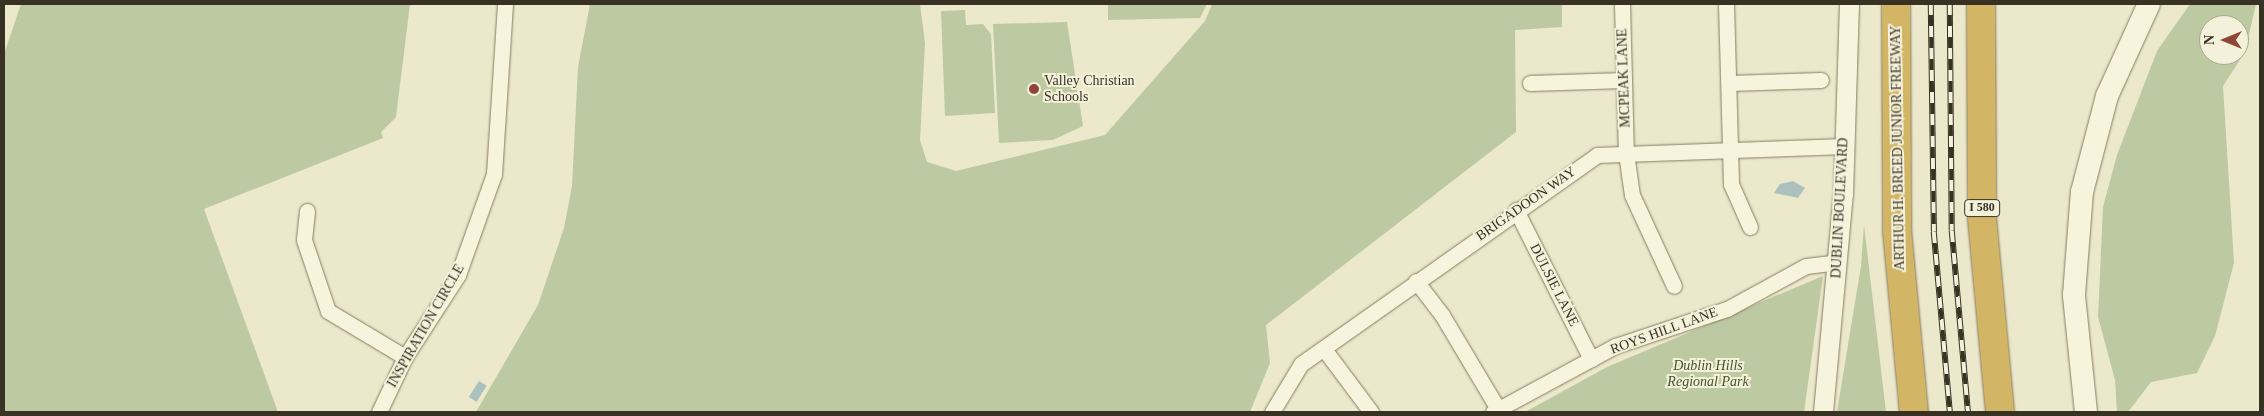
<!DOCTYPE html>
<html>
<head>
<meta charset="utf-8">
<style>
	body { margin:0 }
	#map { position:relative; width:2264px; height:416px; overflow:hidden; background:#ece8cb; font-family:Georgia,serif }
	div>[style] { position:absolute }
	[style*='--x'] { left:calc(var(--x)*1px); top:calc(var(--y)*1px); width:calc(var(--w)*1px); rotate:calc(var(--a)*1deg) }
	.green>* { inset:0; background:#bdc9a0 }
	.water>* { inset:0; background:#abc1be; transform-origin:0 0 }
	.roads { filter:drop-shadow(0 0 1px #877c61) drop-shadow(0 0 1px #877c61) }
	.minor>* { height:15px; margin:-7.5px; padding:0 7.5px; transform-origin:7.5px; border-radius:7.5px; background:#f7f4de }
	.tertiary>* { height:19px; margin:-9.5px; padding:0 9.5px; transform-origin:9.5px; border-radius:9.5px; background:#f7f4de }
	.secondary>* { height:22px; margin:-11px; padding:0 11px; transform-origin:11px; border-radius:11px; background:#f7f4de }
	.motorway>* { height:28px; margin:-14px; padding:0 14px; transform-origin:14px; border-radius:14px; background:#d2b565 }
	.rail>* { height:5.5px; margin-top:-2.75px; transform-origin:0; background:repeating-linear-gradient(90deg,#f4f1da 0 11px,#393223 0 22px); box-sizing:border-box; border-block:1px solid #393223 }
	.dots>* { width:14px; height:14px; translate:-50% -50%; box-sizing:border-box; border:2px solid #f4f1da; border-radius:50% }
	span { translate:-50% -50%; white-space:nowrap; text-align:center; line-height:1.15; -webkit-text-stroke:4px #f4f1da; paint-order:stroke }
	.shield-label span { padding:1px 4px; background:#f4f1da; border:1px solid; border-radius:4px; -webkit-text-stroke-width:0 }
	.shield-label { font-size:12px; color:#393223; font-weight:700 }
	.street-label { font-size:14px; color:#393223 }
	.poi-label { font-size:14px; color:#393223 }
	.left { translate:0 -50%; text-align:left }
	.park-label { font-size:14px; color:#42542b; font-style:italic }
	.frame { position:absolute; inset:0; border:5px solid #393223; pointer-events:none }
	.north { position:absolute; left:2199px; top:15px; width:50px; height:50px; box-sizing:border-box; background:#f4f1da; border:1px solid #a9a591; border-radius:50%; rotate:270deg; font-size:14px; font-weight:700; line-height:20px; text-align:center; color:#393223 }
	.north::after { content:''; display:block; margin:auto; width:18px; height:22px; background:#914536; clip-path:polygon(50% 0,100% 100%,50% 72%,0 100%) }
</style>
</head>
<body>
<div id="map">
	<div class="green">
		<i style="clip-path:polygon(21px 4px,410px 4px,396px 117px,381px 132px,383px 138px,204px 209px,278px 412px,4px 412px,4px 54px)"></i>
		<i style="clip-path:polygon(590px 4px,920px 4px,925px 43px,920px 140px,927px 162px,956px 171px,1105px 135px,1205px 21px,1212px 4px,1562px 4px,1562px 27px,1515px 30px,1516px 132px,1266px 325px,1270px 363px,1250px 412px,476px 412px,538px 305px,564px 228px,572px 186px,578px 67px)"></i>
		<i style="clip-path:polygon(1108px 4px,1207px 4px,1200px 18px,1108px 20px)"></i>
		<i style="clip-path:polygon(evenodd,2190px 4px,2256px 4px,2245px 52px,2223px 86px,2234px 263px,2215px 336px,2197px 373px,2151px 382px,2128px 412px,2117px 412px,2115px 380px,2098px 317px,2103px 207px,2117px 155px,2157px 51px,2190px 4px,2209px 25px,2239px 25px,2239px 55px,2209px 55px,2209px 25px)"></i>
		<i style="clip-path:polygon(965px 10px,966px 25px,983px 24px,991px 34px,995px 113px,945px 116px,941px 11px)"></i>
		<i style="clip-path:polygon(1067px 22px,1083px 126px,1053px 140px,999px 143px,993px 24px)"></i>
		<i style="clip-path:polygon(1864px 225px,1886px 412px,1837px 412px,1861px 266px)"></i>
		<i style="clip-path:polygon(1823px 276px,1804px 412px,1525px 412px,1607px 367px)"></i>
	</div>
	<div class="water">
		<i style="clip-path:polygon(1793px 181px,1805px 188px,1798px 198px,1774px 193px,1780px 184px)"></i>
		<i style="left:479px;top:381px;width:9px;height:19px;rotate:32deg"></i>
	</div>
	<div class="roads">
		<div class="minor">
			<i style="--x:1622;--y:4;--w:149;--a:88.5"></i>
			<i style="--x:1626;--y:153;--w:42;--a:81.9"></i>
			<i style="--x:1632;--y:195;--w:100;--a:65.2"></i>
			<i style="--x:1726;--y:4;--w:180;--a:88.4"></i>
			<i style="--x:1731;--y:184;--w:47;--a:66.2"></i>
			<i style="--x:1530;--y:83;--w:94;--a:-1.8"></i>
			<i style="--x:1729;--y:83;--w:92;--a:-1.9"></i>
			<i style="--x:1516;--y:210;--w:167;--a:63.3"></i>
			<i style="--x:307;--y:211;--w:29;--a:96"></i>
			<i style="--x:304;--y:240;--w:75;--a:71.3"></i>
			<i style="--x:328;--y:311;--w:90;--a:30.9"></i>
			<i style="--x:1416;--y:281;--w:43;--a:52.6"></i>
			<i style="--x:1442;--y:315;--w:109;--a:59.2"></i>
			<i style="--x:1324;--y:349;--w:79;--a:53.3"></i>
			<i style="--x:379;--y:412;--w:61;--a:-64.7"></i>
			<i style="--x:405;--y:357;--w:98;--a:-57.1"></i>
			<i style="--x:458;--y:275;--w:107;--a:-70.4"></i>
			<i style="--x:494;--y:174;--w:170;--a:-86.3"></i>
			<i style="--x:1272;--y:412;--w:56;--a:-58.9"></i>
			<i style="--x:1301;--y:364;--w:362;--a:-35.2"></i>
			<i style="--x:1597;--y:155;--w:247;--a:-2.1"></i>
			<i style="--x:1493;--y:412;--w:139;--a:-28.4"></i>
			<i style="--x:1615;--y:346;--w:118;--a:-18.3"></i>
			<i style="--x:1727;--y:309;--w:90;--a:-28.6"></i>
			<i style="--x:1806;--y:266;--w:32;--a:-7"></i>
		</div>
		<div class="tertiary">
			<i style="--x:1823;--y:412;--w:219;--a:-84.8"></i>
			<i style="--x:1843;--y:194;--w:190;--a:-88.2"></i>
		</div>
		<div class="secondary">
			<i style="--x:2086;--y:412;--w:118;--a:-95.9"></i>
			<i style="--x:2074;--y:295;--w:103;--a:-85.6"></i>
			<i style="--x:2082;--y:192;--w:99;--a:-75.4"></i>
			<i style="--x:2107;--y:96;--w:101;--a:-65.5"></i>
		</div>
		<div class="motorway">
			<i style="--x:1896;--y:4;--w:226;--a:89.7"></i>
			<i style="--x:1897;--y:230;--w:183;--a:84.7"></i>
			<i style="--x:1981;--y:4;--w:214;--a:89.7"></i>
			<i style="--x:1982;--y:218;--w:195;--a:84.7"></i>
		</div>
	</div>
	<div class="rail">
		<i style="--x:1931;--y:4;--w:228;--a:89.2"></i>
		<i style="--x:1934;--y:232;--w:181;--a:84.9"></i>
		<i style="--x:1950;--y:4;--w:227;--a:89.5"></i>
		<i style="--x:1952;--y:231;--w:182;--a:84.9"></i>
	</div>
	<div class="dots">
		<i style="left:1034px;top:89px;background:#914536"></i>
	</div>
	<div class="shield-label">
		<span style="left:1982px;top:208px">I 580</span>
	</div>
	<div class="street-label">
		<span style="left:1624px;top:78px;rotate:-92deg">MCPEAK LANE</span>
		<span style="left:1898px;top:148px;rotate:-91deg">ARTHUR H. BREED JUNIOR FREEWAY</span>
		<span style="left:1526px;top:204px;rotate:-35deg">BRIGADOON WAY</span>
		<span style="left:1840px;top:208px;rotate:-87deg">DUBLIN BOULEVARD</span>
		<span style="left:1554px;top:285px;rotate:63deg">DULSIE LANE</span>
		<span style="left:426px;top:326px;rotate:-60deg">INSPIRATION CIRCLE</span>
		<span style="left:1664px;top:331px;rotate:-20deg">ROYS HILL LANE</span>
	</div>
	<div class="poi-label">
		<span class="left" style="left:1044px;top:89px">Valley Christian<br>Schools</span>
	</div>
	<div class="park-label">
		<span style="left:1708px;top:374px">Dublin Hills<br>Regional Park</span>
	</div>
	<div class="frame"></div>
	<div class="north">N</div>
</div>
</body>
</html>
